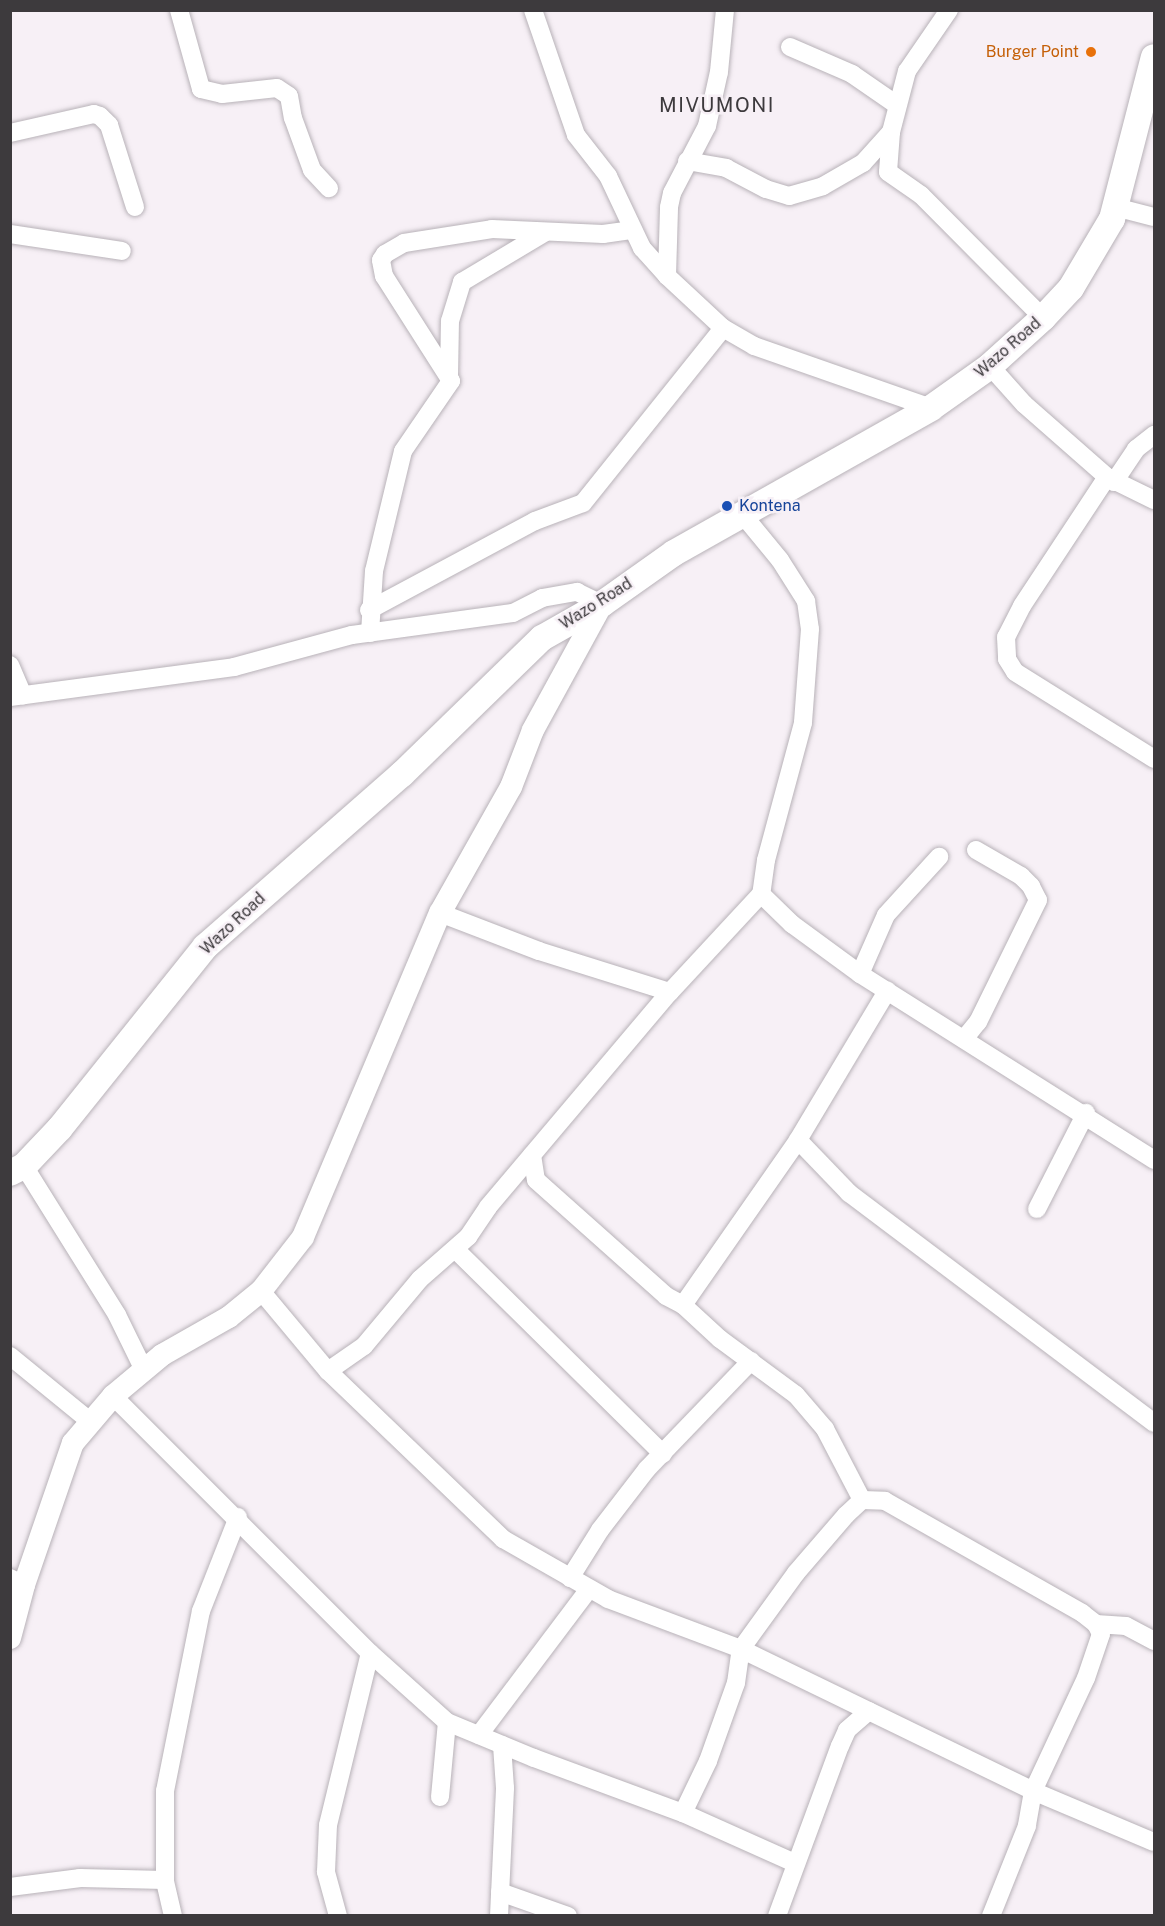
<!DOCTYPE html>
<html>
<head>
<meta charset="utf-8">
<style>
	body { margin:0 }
	#map { position:relative; width:1165px; height:1926px; overflow:hidden; background:#f7f0f6; font-family:"Public Sans",sans-serif }
	div>[style] { position:absolute }
	[style*='--x'] { left:calc(var(--x)*1px); top:calc(var(--y)*1px); width:calc(var(--w)*1px); rotate:calc(var(--a)*1deg) }
	.roads { filter:drop-shadow(0 0 2px #b8b2b8) drop-shadow(0 0 2px #b8b2b8) }
	.minor>* { height:18px; margin:-9px; padding:0 9px; transform-origin:9px; border-radius:9px; background:#fff }
	.tertiary>* { height:22px; margin:-11px; padding:0 11px; transform-origin:11px; border-radius:11px; background:#fff }
	.secondary>* { height:26px; margin:-13px; padding:0 13px; transform-origin:13px; border-radius:13px; background:#fff }
	.dots>* { width:16px; height:16px; translate:-50% -50%; box-sizing:border-box; border:3px solid #f7f0f6; border-radius:50% }
	span { translate:-50% -50%; white-space:nowrap; text-align:center; line-height:1.15; -webkit-text-stroke:5px #f7f0f6; paint-order:stroke }
	.food-label { font-size:16px; color:#c56008 }
	.right { translate:-100% -50%; text-align:right }
	.street-label { font-size:16px; color:#3d3a3d }
	.transit-label { font-size:16px; color:#164399 }
	.left { translate:0 -50%; text-align:left }
	.quarter-label { font-size:20px; color:#3d3a3d; letter-spacing:1.5px }
	.frame { position:absolute; inset:0; border:12px solid #3d3a3d; pointer-events:none }
</style>
</head>
<body>
<div id="map">
	<div class="roads">
		<div class="minor">
			<i style="--x:179;--y:10;--w:82;--a:74.4"></i>
			<i style="--x:201;--y:89;--w:22;--a:13"></i>
			<i style="--x:222;--y:94;--w:55;--a:-6.2"></i>
			<i style="--x:277;--y:88;--w:14;--a:34"></i>
			<i style="--x:289;--y:96;--w:22;--a:80"></i>
			<i style="--x:293;--y:118;--w:55;--a:69.9"></i>
			<i style="--x:312;--y:170;--w:25;--a:47"></i>
			<i style="--x:533;--y:10;--w:132;--a:71"></i>
			<i style="--x:576;--y:135;--w:52;--a:52"></i>
			<i style="--x:608;--y:176;--w:80;--a:64.7"></i>
			<i style="--x:642;--y:248;--w:38;--a:48"></i>
			<i style="--x:667;--y:276;--w:76;--a:42.9"></i>
			<i style="--x:723;--y:328;--w:36;--a:30"></i>
			<i style="--x:754;--y:346;--w:188;--a:19.3"></i>
			<i style="--x:949;--y:10;--w:74;--a:124.5"></i>
			<i style="--x:907;--y:71;--w:63;--a:104.7"></i>
			<i style="--x:891;--y:132;--w:40;--a:94.3"></i>
			<i style="--x:888;--y:172;--w:40;--a:34.9"></i>
			<i style="--x:921;--y:195;--w:173;--a:45.2"></i>
			<i style="--x:790;--y:47;--w:68;--a:23.5"></i>
			<i style="--x:852;--y:74;--w:55;--a:34.6"></i>
			<i style="--x:10;--y:133;--w:86;--a:-12.7"></i>
			<i style="--x:94;--y:114;--w:6;--a:18"></i>
			<i style="--x:100;--y:116;--w:13;--a:45"></i>
			<i style="--x:109;--y:125;--w:86;--a:72.4"></i>
			<i style="--x:687;--y:161;--w:40;--a:10"></i>
			<i style="--x:726;--y:168;--w:45;--a:27.7"></i>
			<i style="--x:766;--y:189;--w:24;--a:17"></i>
			<i style="--x:789;--y:196;--w:35;--a:-16"></i>
			<i style="--x:823;--y:186;--w:46;--a:-29.9"></i>
			<i style="--x:863;--y:163;--w:42;--a:-47.9"></i>
			<i style="--x:1115;--y:207;--w:40;--a:14.4"></i>
			<i style="--x:10;--y:234;--w:113;--a:8.6"></i>
			<i style="--x:667;--y:276;--w:69;--a:-88.3"></i>
			<i style="--x:669;--y:207;--w:14;--a:-78"></i>
			<i style="--x:672;--y:193;--w:76;--a:-62.4"></i>
			<i style="--x:707;--y:126;--w:55;--a:-77.5"></i>
			<i style="--x:719;--y:72;--w:62;--a:-84.5"></i>
			<i style="--x:990;--y:366;--w:51;--a:48.2"></i>
			<i style="--x:1024;--y:404;--w:111;--a:41.3"></i>
			<i style="--x:1107;--y:477;--w:52;--a:26.1"></i>
			<i style="--x:449;--y:377;--w:56;--a:-89"></i>
			<i style="--x:450;--y:321;--w:41;--a:-72.9"></i>
			<i style="--x:462;--y:282;--w:96;--a:-30.9"></i>
			<i style="--x:1107;--y:477;--w:154;--a:123.4"></i>
			<i style="--x:1022;--y:606;--w:35;--a:117"></i>
			<i style="--x:1006;--y:637;--w:22;--a:87"></i>
			<i style="--x:1007;--y:659;--w:15;--a:58"></i>
			<i style="--x:1015;--y:672;--w:164;--a:32"></i>
			<i style="--x:1114;--y:482;--w:40;--a:-56"></i>
			<i style="--x:1136;--y:449;--w:23;--a:-38"></i>
			<i style="--x:743;--y:515;--w:58;--a:50.6"></i>
			<i style="--x:780;--y:560;--w:49;--a:57.6"></i>
			<i style="--x:806;--y:601;--w:28;--a:82"></i>
			<i style="--x:810;--y:629;--w:94;--a:94.3"></i>
			<i style="--x:803;--y:723;--w:142;--a:105.1"></i>
			<i style="--x:766;--y:860;--w:34;--a:98"></i>
			<i style="--x:761;--y:894;--w:43;--a:44.1"></i>
			<i style="--x:792;--y:924;--w:84;--a:36.3"></i>
			<i style="--x:860;--y:974;--w:348;--a:32.3"></i>
			<i style="--x:369;--y:610;--w:188;--a:-28.2"></i>
			<i style="--x:535;--y:521;--w:51;--a:-20.6"></i>
			<i style="--x:583;--y:503;--w:224;--a:-51.3"></i>
			<i style="--x:370;--y:633;--w:62;--a:-86.3"></i>
			<i style="--x:374;--y:571;--w:123;--a:-76.4"></i>
			<i style="--x:403;--y:451;--w:85;--a:-55.6"></i>
			<i style="--x:451;--y:381;--w:125;--a:-122.5"></i>
			<i style="--x:384;--y:276;--w:16;--a:-101"></i>
			<i style="--x:381;--y:260;--w:7;--a:-56"></i>
			<i style="--x:385;--y:254;--w:22;--a:-30"></i>
			<i style="--x:404;--y:243;--w:89;--a:-9"></i>
			<i style="--x:492;--y:229;--w:111;--a:2.6"></i>
			<i style="--x:603;--y:234;--w:28;--a:-8"></i>
			<i style="--x:10;--y:665;--w:33;--a:67"></i>
			<i style="--x:10;--y:697;--w:226;--a:-7.6"></i>
			<i style="--x:234;--y:667;--w:122;--a:-15.2"></i>
			<i style="--x:352;--y:635;--w:162;--a:-7.8"></i>
			<i style="--x:513;--y:613;--w:33;--a:-27"></i>
			<i style="--x:542;--y:598;--w:36;--a:-10"></i>
			<i style="--x:577;--y:592;--w:28;--a:26"></i>
			<i style="--x:440;--y:913;--w:106;--a:21"></i>
			<i style="--x:539;--y:951;--w:137;--a:17.4"></i>
			<i style="--x:860;--y:974;--w:64;--a:-66.2"></i>
			<i style="--x:886;--y:915;--w:79;--a:-47.6"></i>
			<i style="--x:964;--y:1039;--w:22;--a:-51"></i>
			<i style="--x:978;--y:1022;--w:136;--a:-63.8"></i>
			<i style="--x:1038;--y:900;--w:16;--a:-117"></i>
			<i style="--x:1031;--y:886;--w:14;--a:-135"></i>
			<i style="--x:1021;--y:876;--w:52;--a:-150"></i>
			<i style="--x:798;--y:1140;--w:74;--a:46.1"></i>
			<i style="--x:849;--y:1193;--w:382;--a:37"></i>
			<i style="--x:532;--y:1155;--w:25;--a:81"></i>
			<i style="--x:536;--y:1180;--w:174;--a:41.7"></i>
			<i style="--x:666;--y:1296;--w:19;--a:28"></i>
			<i style="--x:683;--y:1305;--w:201;--a:-55.1"></i>
			<i style="--x:798;--y:1140;--w:174;--a:-59.1"></i>
			<i style="--x:24;--y:1166;--w:176;--a:58"></i>
			<i style="--x:117;--y:1315;--w:61;--a:63.9"></i>
			<i style="--x:1037;--y:1209;--w:108;--a:-63"></i>
			<i style="--x:455;--y:1249;--w:292;--a:44.6"></i>
			<i style="--x:261;--y:1291;--w:104;--a:50.1"></i>
			<i style="--x:328;--y:1371;--w:243;--a:43.8"></i>
			<i style="--x:503;--y:1539;--w:121;--a:29.7"></i>
			<i style="--x:608;--y:1599;--w:142;--a:20.6"></i>
			<i style="--x:741;--y:1649;--w:325;--a:25.9"></i>
			<i style="--x:1033;--y:1791;--w:131;--a:22.9"></i>
			<i style="--x:683;--y:1305;--w:50;--a:42.6"></i>
			<i style="--x:720;--y:1339;--w:94;--a:36.4"></i>
			<i style="--x:796;--y:1395;--w:45;--a:49.5"></i>
			<i style="--x:825;--y:1429;--w:80;--a:62.5"></i>
			<i style="--x:10;--y:1356;--w:104;--a:39.2"></i>
			<i style="--x:328;--y:1371;--w:44;--a:-34.8"></i>
			<i style="--x:364;--y:1346;--w:87;--a:-50.1"></i>
			<i style="--x:420;--y:1279;--w:64;--a:-41.2"></i>
			<i style="--x:468;--y:1237;--w:36;--a:-56"></i>
			<i style="--x:488;--y:1207;--w:282;--a:-49.8"></i>
			<i style="--x:670;--y:992;--w:134;--a:-47.1"></i>
			<i style="--x:113;--y:1396;--w:363;--a:45"></i>
			<i style="--x:370;--y:1653;--w:103;--a:41.9"></i>
			<i style="--x:447;--y:1722;--w:94;--a:22.5"></i>
			<i style="--x:534;--y:1758;--w:159;--a:20.3"></i>
			<i style="--x:683;--y:1813;--w:123;--a:24.1"></i>
			<i style="--x:10;--y:1578;--w:16;--a:27"></i>
			<i style="--x:570;--y:1578;--w:57;--a:-58"></i>
			<i style="--x:600;--y:1530;--w:77;--a:-52.4"></i>
			<i style="--x:647;--y:1469;--w:150;--a:-46.1"></i>
			<i style="--x:1096;--y:1624;--w:30;--a:4"></i>
			<i style="--x:1126;--y:1626;--w:32;--a:28"></i>
			<i style="--x:479;--y:1735;--w:183;--a:-53"></i>
			<i style="--x:440;--y:1797;--w:75;--a:-84.7"></i>
			<i style="--x:683;--y:1813;--w:58;--a:-64.3"></i>
			<i style="--x:708;--y:1761;--w:83;--a:-70.3"></i>
			<i style="--x:736;--y:1683;--w:34;--a:-82"></i>
			<i style="--x:741;--y:1649;--w:94;--a:-54.1"></i>
			<i style="--x:796;--y:1573;--w:77;--a:-49.2"></i>
			<i style="--x:846;--y:1515;--w:22;--a:-43"></i>
			<i style="--x:862;--y:1500;--w:23;--a:2"></i>
			<i style="--x:885;--y:1501;--w:227;--a:29.6"></i>
			<i style="--x:1082;--y:1613;--w:18;--a:38"></i>
			<i style="--x:1096;--y:1624;--w:11;--a:63"></i>
			<i style="--x:1101;--y:1634;--w:46;--a:108.8"></i>
			<i style="--x:1086;--y:1678;--w:125;--a:115.1"></i>
			<i style="--x:1033;--y:1791;--w:36;--a:100"></i>
			<i style="--x:1027;--y:1826;--w:97;--a:111.8"></i>
			<i style="--x:10;--y:1887;--w:71;--a:-7.3"></i>
			<i style="--x:80;--y:1878;--w:85;--a:1.3"></i>
			<i style="--x:500;--y:1892;--w:72;--a:19.4"></i>
			<i style="--x:173;--y:1916;--w:37;--a:-103"></i>
			<i style="--x:165;--y:1880;--w:89;--a:-90"></i>
			<i style="--x:165;--y:1791;--w:184;--a:-78.7"></i>
			<i style="--x:201;--y:1611;--w:101;--a:-68.5"></i>
			<i style="--x:338;--y:1916;--w:46;--a:-105.3"></i>
			<i style="--x:326;--y:1872;--w:47;--a:-87.6"></i>
			<i style="--x:328;--y:1825;--w:177;--a:-76.3"></i>
			<i style="--x:499;--y:1916;--w:128;--a:-87.3"></i>
			<i style="--x:505;--y:1788;--w:43;--a:-94"></i>
			<i style="--x:777;--y:1916;--w:181;--a:-69.7"></i>
			<i style="--x:840;--y:1746;--w:17;--a:-66"></i>
			<i style="--x:847;--y:1730;--w:29;--a:-41"></i>
		</div>
		<div class="tertiary">
			<i style="--x:10;--y:1638;--w:55;--a:-75.2"></i>
			<i style="--x:24;--y:1585;--w:150;--a:-71"></i>
			<i style="--x:73;--y:1443;--w:62;--a:-49.6"></i>
			<i style="--x:113;--y:1396;--w:64;--a:-39.9"></i>
			<i style="--x:162;--y:1355;--w:77;--a:-29.6"></i>
			<i style="--x:229;--y:1317;--w:41;--a:-39.1"></i>
			<i style="--x:261;--y:1291;--w:68;--a:-52.1"></i>
			<i style="--x:303;--y:1237;--w:352;--a:-67.1"></i>
			<i style="--x:440;--y:913;--w:145;--a:-60.6"></i>
			<i style="--x:511;--y:787;--w:61;--a:-68.9"></i>
			<i style="--x:533;--y:730;--w:144;--a:-61.3"></i>
		</div>
		<div class="secondary">
			<i style="--x:10;--y:1173;--w:16;--a:-27"></i>
			<i style="--x:24;--y:1166;--w:52;--a:-46.5"></i>
			<i style="--x:60;--y:1128;--w:232;--a:-51.3"></i>
			<i style="--x:205;--y:947;--w:262;--a:-41.3"></i>
			<i style="--x:402;--y:774;--w:195;--a:-44.2"></i>
			<i style="--x:542;--y:638;--w:69;--a:-29.5"></i>
			<i style="--x:602;--y:604;--w:88;--a:-35.3"></i>
			<i style="--x:674;--y:553;--w:295;--a:-29.4"></i>
			<i style="--x:931;--y:408;--w:72;--a:-35.4"></i>
			<i style="--x:990;--y:366;--w:72;--a:-42.2"></i>
			<i style="--x:1043;--y:318;--w:41;--a:-47"></i>
			<i style="--x:1071;--y:288;--w:80;--a:-59.3"></i>
			<i style="--x:1112;--y:219;--w:167;--a:-75.5"></i>
		</div>
	</div>
	<div class="dots">
		<i style="left:1091px;top:52px;background:#e8710a"></i>
		<i style="left:727px;top:506px;background:#1a4fb4"></i>
	</div>
	<div class="food-label">
		<span class="right" style="left:1079px;top:52px">Burger Point</span>
	</div>
	<div class="street-label">
		<span style="left:1008px;top:348px;rotate:-41deg">Wazo Road</span>
		<span style="left:596px;top:604px;rotate:-32deg">Wazo Road</span>
		<span style="left:233px;top:924px;rotate:-43deg">Wazo Road</span>
	</div>
	<div class="transit-label">
		<span class="left" style="left:739px;top:506px">Kontena</span>
	</div>
	<div class="quarter-label">
		<span style="left:717px;top:105px">MIVUMONI</span>
	</div>
	<div class="frame"></div>
</div>
</body>
</html>
